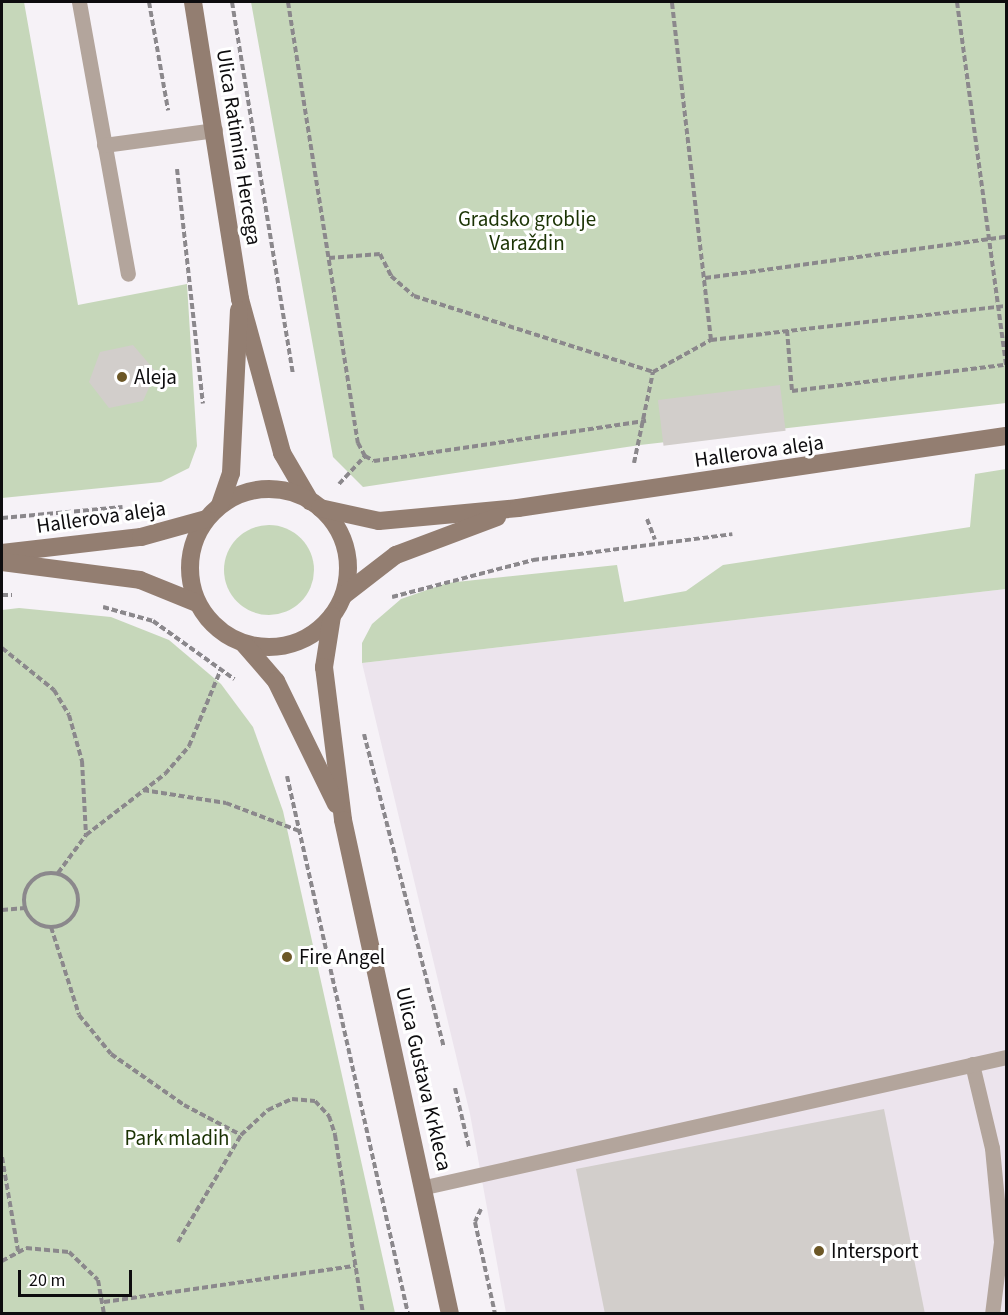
<!DOCTYPE html>
<html>
<head>
<meta charset="utf-8">
<style>
	body { margin:0 }
	#map { position:relative; width:1008px; height:1315px; overflow:hidden; background:#f6f2f7; font-family:"Source Sans 3",sans-serif }
	div>[style] { position:absolute }
	[style*='--x'] { left:calc(var(--x)*1px); top:calc(var(--y)*1px); width:calc(var(--w)*1px); rotate:calc(var(--a)*1deg) }
	.built>* { inset:0; background:#ece4ed }
	.green>* { inset:0; background:#c6d7ba }
	.round { border-radius:50% }
	.building>* { inset:0; background:#d2cecb; transform-origin:0 0 }
	.path>* { height:4px; margin-top:-2px; transform-origin:0; background:repeating-linear-gradient(90deg,#8b888c 0 6px,transparent 0 9px) }
	.path>.ring { margin:-2px; padding:0; box-sizing:content-box; background:none; border:4px solid #8b888c; border-radius:50% }
	.service>* { height:15px; margin:-7.5px; padding:0 7.5px; transform-origin:7.5px; border-radius:7.5px; background:#b3a59c }
	.secondary>* { height:18px; margin:-9px; padding:0 9px; transform-origin:9px; border-radius:9px; background:#937e71 }
	.secondary>.ring { margin:-9px; padding:0; box-sizing:content-box; background:none; border:18px solid #937e71; border-radius:50% }
	.dots>* { width:16px; height:16px; translate:-50% -50%; box-sizing:border-box; border:3px solid #fff; border-radius:50% }
	span { translate:-50% -50%; white-space:nowrap; text-align:center; line-height:1.15; -webkit-text-stroke:6px #fff; paint-order:stroke }
	.street-label { font-size:21px; color:#0d0c0e }
	.park-label { font-size:21px; color:#1b3304 }
	.poi-label { font-size:21px; color:#0d0c0e }
	.left { translate:0 -50%; text-align:left }
	.frame { position:absolute; inset:0; border:3px solid #0d0c0e; pointer-events:none }
	.scale { position:absolute; left:18px; top:1270px; width:114px; height:27px; box-sizing:border-box; border:3px solid #0d0c0e; border-top:0; padding-left:8px; font-size:18px; line-height:21px; white-space:nowrap; color:#0d0c0e; -webkit-text-stroke:4px #fff; paint-order:stroke }
</style>
</head>
<body>
<div id="map">
	<div class="built">
		<i style="clip-path:polygon(1006px 589px,1006px 1313px,506px 1313px,470px 1114px,362px 663px)"></i>
	</div>
	<div class="green">
		<i style="clip-path:polygon(2px 2px,24px 2px,78px 305px,187px 284px,197px 446px,189px 468px,161px 482px,2px 498px)"></i>
		<i style="clip-path:polygon(251px 2px,1006px 2px,1006px 403px,640px 445px,363px 487px,333px 457px)"></i>
		<i style="clip-path:polygon(1006px 469px,1006px 589px,362px 663px,362px 643px,372px 624px,401px 599px,447px 583px,617px 565px,624px 602px,686px 591px,723px 565px,970px 527px,975px 474px)"></i>
		<i class="round" style="left:224px;top:525px;width:90px;height:90px"></i>
		<i style="clip-path:polygon(19px 608px,111px 617px,169px 640px,221px 684px,253px 727px,283px 811px,395px 1313px,2px 1313px,2px 610px)"></i>
	</div>
	<div class="building">
		<i style="clip-path:polygon(133px 345px,156px 372px,143px 401px,109px 408px,89px 382px,100px 352px)"></i>
		<i style="left:780px;top:385px;width:46px;height:123px;rotate:83deg"></i>
		<i style="clip-path:polygon(884px 1109px,925px 1314px,605px 1314px,576px 1169px)"></i>
	</div>
	<div class="path">
		<i style="--x:149;--y:2;--w:110;--a:80"></i>
		<i style="--x:232;--y:2;--w:377;--a:80.7"></i>
		<i style="--x:288;--y:2;--w:447;--a:81"></i>
		<i style="--x:358;--y:443;--w:15;--a:62"></i>
		<i style="--x:365;--y:456;--w:10;--a:29"></i>
		<i style="--x:374;--y:461;--w:275;--a:-8.4"></i>
		<i style="--x:957;--y:2;--w:366;--a:82.3"></i>
		<i style="--x:177;--y:169;--w:236;--a:83.7"></i>
		<i style="--x:329;--y:258;--w:51;--a:-4.5"></i>
		<i style="--x:380;--y:254;--w:25;--a:63"></i>
		<i style="--x:391;--y:276;--w:30;--a:41"></i>
		<i style="--x:414;--y:296;--w:251;--a:17.6"></i>
		<i style="--x:705;--y:278;--w:304;--a:-7.8"></i>
		<i style="--x:787;--y:330;--w:61;--a:85.3"></i>
		<i style="--x:792;--y:391;--w:213;--a:-7"></i>
		<i style="--x:711;--y:340;--w:297;--a:-6.6"></i>
		<i style="--x:634;--y:463;--w:93;--a:-78.2"></i>
		<i style="--x:653;--y:372;--w:66;--a:-28.9"></i>
		<i style="--x:711;--y:340;--w:340;--a:-96.6"></i>
		<i style="--x:339;--y:484;--w:38;--a:-47"></i>
		<i style="--x:2;--y:518;--w:121;--a:-5.2"></i>
		<i style="--x:647;--y:519;--w:22;--a:69"></i>
		<i style="--x:2;--y:595;--w:10;--a:0"></i>
		<i style="--x:392;--y:597;--w:146;--a:-14.7"></i>
		<i style="--x:533;--y:560;--w:201;--a:-7.4"></i>
		<i style="--x:103;--y:607;--w:52;--a:15.6"></i>
		<i style="--x:153;--y:621;--w:100;--a:35.6"></i>
		<i style="--x:2;--y:648;--w:67;--a:38.9"></i>
		<i style="--x:54;--y:690;--w:29;--a:59"></i>
		<i style="--x:69;--y:715;--w:48;--a:74.2"></i>
		<i style="--x:82;--y:761;--w:74;--a:86.9"></i>
		<i style="--x:364;--y:734;--w:323;--a:75.7"></i>
		<i style="--x:287;--y:776;--w:551;--a:77.32"></i>
		<i style="--x:143;--y:790;--w:84;--a:8.9"></i>
		<i style="--x:226;--y:803;--w:81;--a:20.9"></i>
		<i class="ring" style="left:24px;top:873px;width:50px;height:50px"></i>
		<i style="--x:58;--y:873;--w:47;--a:-53.6"></i>
		<i style="--x:86;--y:835;--w:100;--a:-37.7"></i>
		<i style="--x:165;--y:774;--w:37;--a:-49"></i>
		<i style="--x:189;--y:746;--w:83;--a:-67.4"></i>
		<i style="--x:2;--y:910;--w:23;--a:-5"></i>
		<i style="--x:51;--y:927;--w:92;--a:72.3"></i>
		<i style="--x:79;--y:1015;--w:50;--a:50.6"></i>
		<i style="--x:111;--y:1054;--w:89;--a:34.9"></i>
		<i style="--x:184;--y:1105;--w:64;--a:27.8"></i>
		<i style="--x:455;--y:1088;--w:61;--a:76.7"></i>
		<i style="--x:2;--y:1157;--w:95;--a:80.3"></i>
		<i style="--x:481;--y:1209;--w:14;--a:115"></i>
		<i style="--x:475;--y:1222;--w:94;--a:77.7"></i>
		<i style="--x:178;--y:1242;--w:124;--a:-59.5"></i>
		<i style="--x:241;--y:1135;--w:37;--a:-43"></i>
		<i style="--x:268;--y:1110;--w:26;--a:-25"></i>
		<i style="--x:292;--y:1099;--w:23;--a:5"></i>
		<i style="--x:315;--y:1101;--w:21;--a:47"></i>
		<i style="--x:329;--y:1116;--w:20;--a:72"></i>
		<i style="--x:335;--y:1135;--w:181;--a:81.1"></i>
		<i style="--x:2;--y:1261;--w:27;--a:-28"></i>
		<i style="--x:26;--y:1248;--w:43;--a:5.3"></i>
		<i style="--x:69;--y:1252;--w:40;--a:44"></i>
		<i style="--x:98;--y:1280;--w:35;--a:80"></i>
		<i style="--x:104;--y:1302;--w:254;--a:-8.2"></i>
	</div>
	<div class="service">
		<i style="--x:79;--y:2;--w:276;--a:79.8"></i>
		<i style="--x:104;--y:145;--w:112;--a:-7.7"></i>
		<i style="--x:972;--y:1064;--w:86;--a:76.6"></i>
		<i style="--x:992;--y:1148;--w:94;--a:84.5"></i>
		<i style="--x:1001;--y:1242;--w:73;--a:97.1"></i>
		<i style="--x:425;--y:1187;--w:595;--a:-12.61"></i>
	</div>
	<div class="secondary">
		<i style="--x:193;--y:2;--w:301;--a:81"></i>
		<i style="--x:240;--y:299;--w:160;--a:74.7"></i>
		<i style="--x:282;--y:453;--w:56;--a:59.7"></i>
		<i class="ring" style="left:190px;top:489px;width:140px;height:140px"></i>
		<i style="--x:220;--y:505;--w:34;--a:-71"></i>
		<i style="--x:231;--y:473;--w:163;--a:-87.2"></i>
		<i style="--x:320;--y:508;--w:60;--a:12.4"></i>
		<i style="--x:379;--y:521;--w:140;--a:-5.3"></i>
		<i style="--x:518;--y:508;--w:493;--a:-8.4"></i>
		<i style="--x:2;--y:553;--w:140;--a:-6.6"></i>
		<i style="--x:141;--y:537;--w:67;--a:-15.5"></i>
		<i style="--x:2;--y:562;--w:139;--a:7.4"></i>
		<i style="--x:140;--y:580;--w:61;--a:22"></i>
		<i style="--x:344;--y:595;--w:66;--a:-37.6"></i>
		<i style="--x:396;--y:555;--w:108;--a:-20.6"></i>
		<i style="--x:332;--y:616;--w:52;--a:98.9"></i>
		<i style="--x:324;--y:667;--w:154;--a:82.9"></i>
		<i style="--x:343;--y:820;--w:505;--a:77.78"></i>
		<i style="--x:244;--y:644;--w:49;--a:49.1"></i>
		<i style="--x:276;--y:681;--w:137;--a:64"></i>
	</div>
	<div class="dots">
		<i style="left:122px;top:377px;background:#6c5726"></i>
		<i style="left:287px;top:957px;background:#6c5726"></i>
		<i style="left:819px;top:1251px;background:#6c5726"></i>
	</div>
	<div class="street-label">
		<span style="left:239px;top:147px;rotate:81deg">Ulica Ratimira Hercega</span>
		<span style="left:759px;top:451px;rotate:-8deg">Hallerova aleja</span>
		<span style="left:101px;top:517px;rotate:-8deg">Hallerova aleja</span>
		<span style="left:424px;top:1079px;rotate:77deg">Ulica Gustava Krkleca</span>
	</div>
	<div class="park-label">
		<span style="left:527px;top:231px">Gradsko groblje<br>Varaždin</span>
		<span style="left:177px;top:1138px">Park mladih</span>
	</div>
	<div class="poi-label">
		<span class="left" style="left:134px;top:377px">Aleja</span>
		<span class="left" style="left:299px;top:957px">Fire Angel</span>
		<span class="left" style="left:831px;top:1251px">Intersport</span>
	</div>
	<div class="frame"></div>
	<div class="scale">20 m</div>
</div>
</body>
</html>
